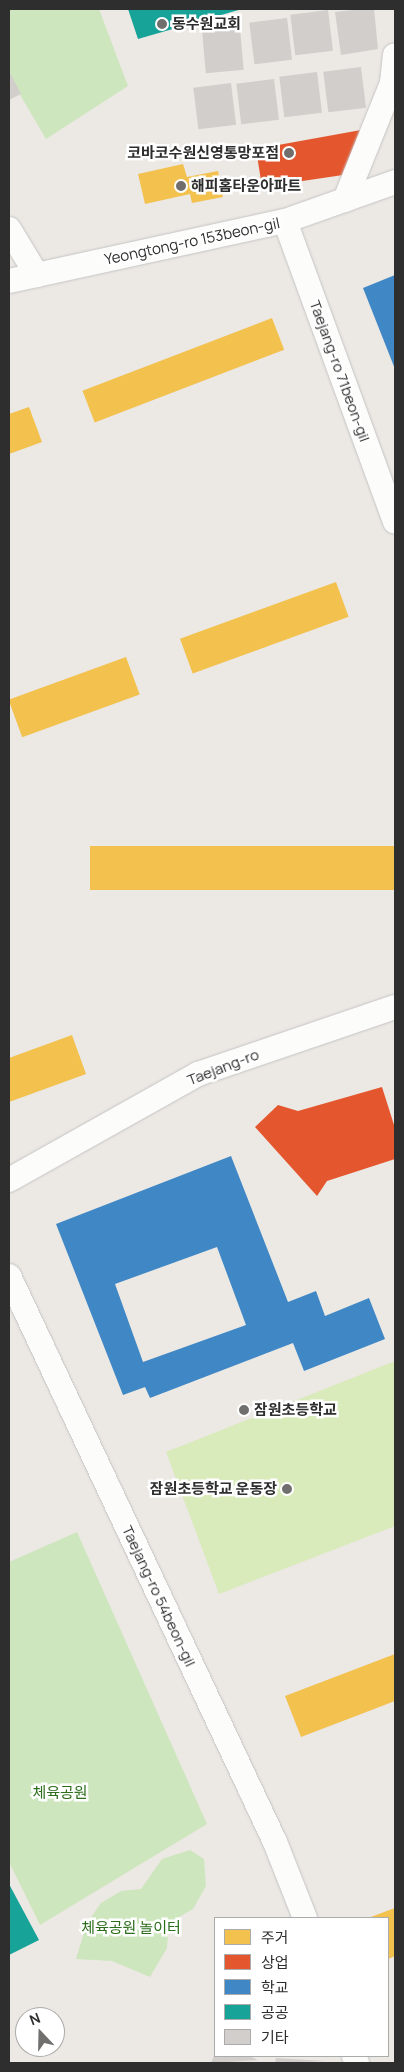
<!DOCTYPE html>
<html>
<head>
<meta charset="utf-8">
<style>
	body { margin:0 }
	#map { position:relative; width:404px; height:2072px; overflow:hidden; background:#ece8e4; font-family:Manrope,"Noto Sans KR",sans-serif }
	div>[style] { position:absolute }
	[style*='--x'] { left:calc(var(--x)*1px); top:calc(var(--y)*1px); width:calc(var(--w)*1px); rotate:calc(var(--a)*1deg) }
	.green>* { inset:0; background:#cee6be }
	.pitch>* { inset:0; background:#d9eabb }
	.homes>* { inset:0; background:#f2c14e; transform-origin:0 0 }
	.shops>* { inset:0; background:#e4572e }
	.schools>* { inset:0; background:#3f88c5 }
	.public>* { inset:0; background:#17a398 }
	.building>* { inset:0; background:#d1cecb; transform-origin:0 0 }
	.roads { filter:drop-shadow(0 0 1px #c5c4c5) drop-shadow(0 0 1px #c5c4c5) }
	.minor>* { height:24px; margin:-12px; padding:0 12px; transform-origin:12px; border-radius:12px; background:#fcfcfb }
	.dots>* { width:14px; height:14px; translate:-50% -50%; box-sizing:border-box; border:2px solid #fff; border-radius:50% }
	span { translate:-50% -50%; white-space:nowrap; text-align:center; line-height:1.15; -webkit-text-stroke:5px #fff; paint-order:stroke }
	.poi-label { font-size:15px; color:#2e2e2e; font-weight:700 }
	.left { translate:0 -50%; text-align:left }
	.right { translate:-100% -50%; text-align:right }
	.street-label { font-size:15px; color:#2e2e2e }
	.park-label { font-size:15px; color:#2c6e1b }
	.frame { position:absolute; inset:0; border:10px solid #2e2e2e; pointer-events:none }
	.legend { position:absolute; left:214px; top:1917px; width:175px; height:140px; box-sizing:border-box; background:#fff; border:1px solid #ababab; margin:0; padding:6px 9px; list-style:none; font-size:15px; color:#2e2e2e }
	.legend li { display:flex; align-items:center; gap:10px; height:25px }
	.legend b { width:25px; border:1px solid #ababab }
	.north { position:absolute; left:15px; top:2007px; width:50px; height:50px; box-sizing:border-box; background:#fff; border:1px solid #ababab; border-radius:50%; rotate:339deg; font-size:14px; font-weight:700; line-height:20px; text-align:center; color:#2e2e2e }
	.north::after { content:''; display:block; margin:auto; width:18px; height:22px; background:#706f6e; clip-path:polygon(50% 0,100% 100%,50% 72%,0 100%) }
</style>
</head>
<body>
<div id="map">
	<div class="green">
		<i style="clip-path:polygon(9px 9px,99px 9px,128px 86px,46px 139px,9px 76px)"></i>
		<i style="clip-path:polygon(77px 1532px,207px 1824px,40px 1925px,9px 1862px,9px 1562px)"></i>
		<i style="clip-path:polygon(190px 1850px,204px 1859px,206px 1886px,193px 1909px,169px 1923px,167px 1948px,150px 1977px,112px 1961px,76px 1959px,87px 1923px,101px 1903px,121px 1891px,141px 1889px,162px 1859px)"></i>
	</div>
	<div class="pitch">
		<i style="clip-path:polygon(395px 1361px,395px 1526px,219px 1594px,166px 1452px)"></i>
	</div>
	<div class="homes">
		<i style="clip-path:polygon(183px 164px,187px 177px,218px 171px,223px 197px,192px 203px,190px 194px,145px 204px,138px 174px)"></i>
		<i style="left:272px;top:318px;width:34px;height:203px;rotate:69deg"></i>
		<i style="clip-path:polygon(29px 407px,42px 442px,9px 454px,9px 414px)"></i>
		<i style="left:336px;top:582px;width:37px;height:166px;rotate:70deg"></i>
		<i style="left:126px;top:657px;width:40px;height:125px;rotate:70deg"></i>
		<i style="left:395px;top:846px;width:44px;height:305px;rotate:90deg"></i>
		<i style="clip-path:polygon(72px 1035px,86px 1074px,9px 1102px,9px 1058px)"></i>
		<i style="clip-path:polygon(395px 1654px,395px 1701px,301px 1737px,285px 1696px)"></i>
		<i style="clip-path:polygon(395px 1908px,395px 1956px,388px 1959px,388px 1918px,368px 1918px)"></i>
	</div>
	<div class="shops">
		<i style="clip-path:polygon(361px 130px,343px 175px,262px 187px,256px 149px)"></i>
		<i style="clip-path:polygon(382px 1087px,395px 1128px,395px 1159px,327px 1181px,317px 1196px,255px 1127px,278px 1105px,298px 1111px)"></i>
	</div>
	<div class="schools">
		<i style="clip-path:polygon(395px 275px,395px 369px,363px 288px)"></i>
		<i style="clip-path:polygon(evenodd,231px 1156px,288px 1302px,316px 1291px,325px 1316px,369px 1298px,385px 1339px,304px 1371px,293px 1343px,150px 1398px,145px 1387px,123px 1395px,56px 1224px,231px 1156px,217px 1247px,246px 1325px,143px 1362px,115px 1284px,217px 1247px)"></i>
	</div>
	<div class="public">
		<i style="clip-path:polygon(128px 9px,242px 9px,138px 39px)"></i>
		<i style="clip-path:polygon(9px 1884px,39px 1940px,9px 1955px)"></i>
	</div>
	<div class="building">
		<i style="clip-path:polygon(362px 9px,374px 9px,378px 49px,341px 55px,335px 12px)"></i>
		<i style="left:328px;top:10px;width:41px;height:38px;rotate:83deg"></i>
		<i style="left:287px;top:18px;width:42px;height:38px;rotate:83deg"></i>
		<i style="left:240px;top:28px;width:42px;height:38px;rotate:85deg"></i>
		<i style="left:361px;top:67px;width:41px;height:38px;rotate:83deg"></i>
		<i style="clip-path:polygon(9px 71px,21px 94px,9px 100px)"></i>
		<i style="left:317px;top:72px;width:41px;height:38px;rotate:83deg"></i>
		<i style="left:274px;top:79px;width:41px;height:38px;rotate:83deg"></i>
		<i style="left:231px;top:83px;width:42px;height:38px;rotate:83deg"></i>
		<i style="clip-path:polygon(214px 2056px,249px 2056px,258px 2060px,211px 2063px)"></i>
		<i style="clip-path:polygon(276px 2058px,326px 2061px,275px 2063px)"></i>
	</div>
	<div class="roads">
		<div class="minor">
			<i style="--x:345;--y:200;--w:126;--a:-68.1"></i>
			<i style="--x:392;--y:83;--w:28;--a:-84"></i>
			<i style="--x:285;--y:221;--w:320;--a:69.9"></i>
			<i style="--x:9;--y:229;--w:54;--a:58.7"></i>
			<i style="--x:9;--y:281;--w:282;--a:-12.3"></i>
			<i style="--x:285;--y:221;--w:117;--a:-19.5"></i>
			<i style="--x:9;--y:1180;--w:217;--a:-29.3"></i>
			<i style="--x:198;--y:1074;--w:208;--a:-18.8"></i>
			<i style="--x:9;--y:1276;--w:625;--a:64.83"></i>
			<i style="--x:275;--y:1842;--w:82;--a:68.5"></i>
			<i style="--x:354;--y:2056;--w:8;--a:67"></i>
		</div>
	</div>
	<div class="dots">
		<i style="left:162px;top:24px;background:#706f6e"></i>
		<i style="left:289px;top:153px;background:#706f6e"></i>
		<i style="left:181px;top:186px;background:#706f6e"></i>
		<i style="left:244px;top:1410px;background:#706f6e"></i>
		<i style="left:287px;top:1489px;background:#706f6e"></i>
	</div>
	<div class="poi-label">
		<span class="left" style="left:172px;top:24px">동수원교회</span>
		<span class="right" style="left:279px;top:153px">코바코수원신영통망포점</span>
		<span class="left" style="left:191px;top:186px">해피홈타운아파트</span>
		<span class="left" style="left:254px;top:1410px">잠원초등학교</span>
		<span class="right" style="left:277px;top:1489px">잠원초등학교 운동장</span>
	</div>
	<div class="street-label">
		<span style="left:192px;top:241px;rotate:-12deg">Yeongtong-ro 153beon-gil</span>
		<span style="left:340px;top:371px;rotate:70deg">Taejang-ro 71beon-gil</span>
		<span style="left:223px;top:1067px;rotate:-21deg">Taejang-ro</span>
		<span style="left:159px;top:1596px;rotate:65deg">Taejang-ro 54beon-gil</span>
	</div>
	<div class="park-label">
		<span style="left:60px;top:1793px">체육공원</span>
		<span style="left:131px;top:1928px">체육공원 놀이터</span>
	</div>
	<div class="frame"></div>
	<ul class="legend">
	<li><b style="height:14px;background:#f2c14e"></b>주거</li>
	<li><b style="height:14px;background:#e4572e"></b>상업</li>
	<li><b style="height:14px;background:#3f88c5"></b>학교</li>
	<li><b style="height:14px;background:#17a398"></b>공공</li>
	<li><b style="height:14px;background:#d1cecb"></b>기타</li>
	</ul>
	<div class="north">N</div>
</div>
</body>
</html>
